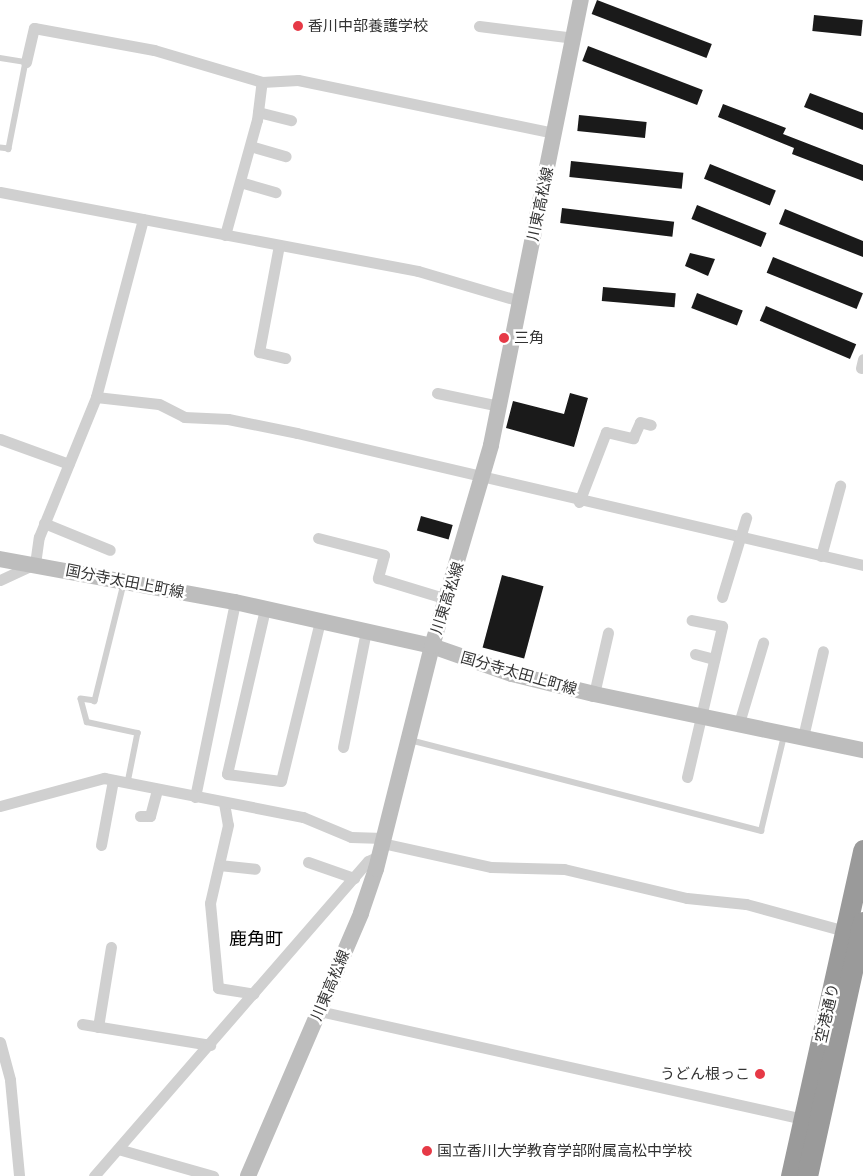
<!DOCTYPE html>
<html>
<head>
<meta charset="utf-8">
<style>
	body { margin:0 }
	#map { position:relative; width:863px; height:1176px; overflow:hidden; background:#fff; font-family:Manrope,"Noto Sans JP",sans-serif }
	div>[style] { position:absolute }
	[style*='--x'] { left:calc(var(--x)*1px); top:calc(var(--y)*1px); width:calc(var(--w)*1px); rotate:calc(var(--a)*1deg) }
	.building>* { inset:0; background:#1a1a1a; transform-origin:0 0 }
	.lane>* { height:5.5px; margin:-2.75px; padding:0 2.75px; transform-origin:2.75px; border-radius:2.75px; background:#d0d0d0 }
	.street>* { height:11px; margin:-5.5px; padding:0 5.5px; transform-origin:5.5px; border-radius:5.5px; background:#d0d0d0 }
	.secondary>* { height:16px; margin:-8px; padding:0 8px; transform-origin:8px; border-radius:8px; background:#bdbdbd }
	.highway>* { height:21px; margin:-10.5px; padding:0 10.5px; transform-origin:10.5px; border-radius:10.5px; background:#9a9a9a }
	.dots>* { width:14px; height:14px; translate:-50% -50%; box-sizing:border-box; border:2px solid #fff; border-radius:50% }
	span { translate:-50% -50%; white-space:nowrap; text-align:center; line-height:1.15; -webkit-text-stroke:5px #fff; paint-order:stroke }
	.poi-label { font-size:15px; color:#333 }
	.left { translate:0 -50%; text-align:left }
	.right { translate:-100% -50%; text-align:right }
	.street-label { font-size:15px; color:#333 }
	.quarter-label { font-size:18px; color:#000 }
</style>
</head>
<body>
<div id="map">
	<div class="building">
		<i style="left:597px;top:0;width:123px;height:15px;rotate:21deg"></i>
		<i style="left:814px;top:15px;width:49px;height:16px;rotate:6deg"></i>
		<i style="left:588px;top:46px;width:123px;height:16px;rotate:21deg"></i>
		<i style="clip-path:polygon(810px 93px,863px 113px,863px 130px,804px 107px)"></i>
		<i style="clip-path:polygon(723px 104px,786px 128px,783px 134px,863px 165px,863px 181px,792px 154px,794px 148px,718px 117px)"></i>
		<i style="left:579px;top:115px;width:68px;height:16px;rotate:6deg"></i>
		<i style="left:571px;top:161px;width:113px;height:16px;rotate:6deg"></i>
		<i style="left:710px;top:164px;width:71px;height:16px;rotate:22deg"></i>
		<i style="left:697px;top:205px;width:75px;height:15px;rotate:22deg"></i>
		<i style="left:562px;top:208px;width:113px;height:15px;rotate:7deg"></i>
		<i style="clip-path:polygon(785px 209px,863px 241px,863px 257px,779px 224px)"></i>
		<i style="clip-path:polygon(690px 253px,715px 259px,708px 276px,685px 266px)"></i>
		<i style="left:773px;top:257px;width:97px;height:17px;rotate:22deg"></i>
		<i style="left:603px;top:287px;width:73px;height:14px;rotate:5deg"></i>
		<i style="left:697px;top:293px;width:49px;height:16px;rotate:21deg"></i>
		<i style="left:766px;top:306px;width:98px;height:16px;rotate:23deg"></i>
		<i style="clip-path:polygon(570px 393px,588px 398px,574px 447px,506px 428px,513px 401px,564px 414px)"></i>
		<i style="left:421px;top:516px;width:33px;height:15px;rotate:16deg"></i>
		<i style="left:502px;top:575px;width:43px;height:75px;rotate:15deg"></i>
	</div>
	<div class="lane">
		<i style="--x:0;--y:58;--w:26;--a:9"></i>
		<i style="--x:26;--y:62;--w:89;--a:101.1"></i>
		<i style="--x:9;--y:149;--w:9;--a:-174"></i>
		<i style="--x:124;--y:584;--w:121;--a:103.9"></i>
		<i style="--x:95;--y:701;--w:14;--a:-172"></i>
		<i style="--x:81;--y:699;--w:24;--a:75"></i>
		<i style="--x:87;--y:722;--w:52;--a:12.2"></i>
		<i style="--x:138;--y:733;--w:51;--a:101.3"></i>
		<i style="--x:410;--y:740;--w:363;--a:14.5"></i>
		<i style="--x:761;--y:831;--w:98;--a:-76.4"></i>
	</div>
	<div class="street">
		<i style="--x:479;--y:26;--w:96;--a:7.2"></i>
		<i style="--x:26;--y:62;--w:35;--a:-77"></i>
		<i style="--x:34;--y:28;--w:122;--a:10.4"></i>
		<i style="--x:154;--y:50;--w:113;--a:16.5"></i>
		<i style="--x:262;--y:82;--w:36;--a:-3"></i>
		<i style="--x:298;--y:80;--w:262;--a:11.7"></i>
		<i style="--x:258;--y:112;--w:34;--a:14"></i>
		<i style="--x:250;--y:146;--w:37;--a:16"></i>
		<i style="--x:240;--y:182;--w:37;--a:16"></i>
		<i style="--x:0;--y:192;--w:425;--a:10.7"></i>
		<i style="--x:418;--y:271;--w:106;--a:16.4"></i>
		<i style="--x:225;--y:235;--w:119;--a:-74.5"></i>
		<i style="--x:257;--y:120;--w:38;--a:-83"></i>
		<i style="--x:279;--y:245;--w:109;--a:100.6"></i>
		<i style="--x:259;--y:352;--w:27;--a:13"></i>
		<i style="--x:861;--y:368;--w:9;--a:-77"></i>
		<i style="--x:437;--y:393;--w:63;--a:11.8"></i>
		<i style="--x:96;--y:397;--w:63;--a:6.3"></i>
		<i style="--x:159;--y:404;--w:28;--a:27"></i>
		<i style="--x:184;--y:417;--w:44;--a:2.6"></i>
		<i style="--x:228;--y:419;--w:70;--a:11.5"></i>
		<i style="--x:297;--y:433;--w:581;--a:13.13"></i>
		<i style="--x:0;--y:439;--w:73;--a:19.9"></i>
		<i style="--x:579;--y:502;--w:75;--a:-68.9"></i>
		<i style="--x:606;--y:432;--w:28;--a:13"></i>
		<i style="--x:633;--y:438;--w:17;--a:-66"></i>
		<i style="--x:640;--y:422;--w:11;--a:15"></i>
		<i style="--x:44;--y:523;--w:71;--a:22.2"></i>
		<i style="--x:318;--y:538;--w:68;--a:14.4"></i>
		<i style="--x:384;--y:555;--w:24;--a:105"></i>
		<i style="--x:378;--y:578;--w:72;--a:16.9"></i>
		<i style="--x:821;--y:556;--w:73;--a:-74.8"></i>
		<i style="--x:0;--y:580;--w:38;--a:-25"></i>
		<i style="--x:35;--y:564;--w:27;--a:-82"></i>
		<i style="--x:39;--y:537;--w:151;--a:-67.8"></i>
		<i style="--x:96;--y:397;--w:184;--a:-75.2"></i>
		<i style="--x:722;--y:597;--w:83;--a:-73.1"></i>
		<i style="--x:265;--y:609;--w:169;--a:103"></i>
		<i style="--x:227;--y:774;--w:54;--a:7.4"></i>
		<i style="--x:281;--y:781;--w:165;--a:-76.3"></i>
		<i style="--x:695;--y:654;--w:20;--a:15"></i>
		<i style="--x:594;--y:694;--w:63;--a:-77.1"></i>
		<i style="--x:739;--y:723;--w:84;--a:-73.3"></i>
		<i style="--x:803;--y:737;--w:88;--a:-76.9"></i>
		<i style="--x:343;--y:747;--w:118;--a:-78.8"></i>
		<i style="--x:687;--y:777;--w:155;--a:-76.9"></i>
		<i style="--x:722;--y:626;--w:31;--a:-169"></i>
		<i style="--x:195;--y:797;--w:199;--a:-78.4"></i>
		<i style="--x:224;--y:803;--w:22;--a:80"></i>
		<i style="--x:228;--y:825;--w:80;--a:103"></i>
		<i style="--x:210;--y:903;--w:85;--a:84.6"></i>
		<i style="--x:218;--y:988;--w:36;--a:9"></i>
		<i style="--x:0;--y:806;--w:108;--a:-15.1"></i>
		<i style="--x:104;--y:778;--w:203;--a:11.1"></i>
		<i style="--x:303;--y:817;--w:52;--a:22.6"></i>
		<i style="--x:351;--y:837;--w:32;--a:2"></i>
		<i style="--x:140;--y:816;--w:10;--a:0"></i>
		<i style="--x:150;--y:816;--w:28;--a:-75"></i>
		<i style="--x:382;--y:843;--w:112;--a:12.4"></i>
		<i style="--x:491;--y:867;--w:73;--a:1.6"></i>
		<i style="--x:564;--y:869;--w:126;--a:13.3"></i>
		<i style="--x:687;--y:898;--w:59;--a:5.8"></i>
		<i style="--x:746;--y:904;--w:103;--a:15.3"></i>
		<i style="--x:101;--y:845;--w:66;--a:-79.5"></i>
		<i style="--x:308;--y:862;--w:49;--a:19.2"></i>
		<i style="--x:219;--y:865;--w:36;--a:6"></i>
		<i style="--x:319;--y:1011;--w:501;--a:12.57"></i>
		<i style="--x:82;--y:1024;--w:130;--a:9.3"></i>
		<i style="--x:98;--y:1027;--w:81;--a:-80.8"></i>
		<i style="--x:0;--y:1042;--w:39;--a:75"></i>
		<i style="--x:10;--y:1080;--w:96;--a:84.6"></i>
		<i style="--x:118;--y:1149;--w:99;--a:15.9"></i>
		<i style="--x:94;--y:1176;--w:417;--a:-49"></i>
		<i style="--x:368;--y:861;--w:12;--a:-24"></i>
	</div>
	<div class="secondary">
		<i style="--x:0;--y:559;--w:239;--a:10.4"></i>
		<i style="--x:235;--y:602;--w:202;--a:12.6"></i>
		<i style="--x:432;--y:646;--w:85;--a:19.3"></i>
		<i style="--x:512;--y:674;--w:84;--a:13.7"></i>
		<i style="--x:594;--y:694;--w:275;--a:11.8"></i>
		<i style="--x:248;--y:1176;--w:286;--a:-66.7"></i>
		<i style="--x:361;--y:913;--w:46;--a:-71.2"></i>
		<i style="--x:376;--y:869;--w:230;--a:-75.9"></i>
		<i style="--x:432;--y:646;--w:209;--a:-73.6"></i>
		<i style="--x:491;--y:445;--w:454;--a:-78.6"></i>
	</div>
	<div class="highway">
		<i style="--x:791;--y:1176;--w:334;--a:-77.5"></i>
		<i style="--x:807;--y:1176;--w:260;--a:-77.6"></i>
	</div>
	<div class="dots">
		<i style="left:298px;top:26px;background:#e63946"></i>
		<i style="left:504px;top:338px;background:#e63946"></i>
		<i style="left:760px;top:1074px;background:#e63946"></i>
		<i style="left:427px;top:1151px;background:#e63946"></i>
	</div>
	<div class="poi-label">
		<span class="left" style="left:308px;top:26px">香川中部養護学校</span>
		<span class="left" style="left:514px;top:338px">三角</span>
		<span class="right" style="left:750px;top:1074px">うどん根っこ</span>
		<span class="left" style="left:437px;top:1151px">国立香川大学教育学部附属高松中学校</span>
	</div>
	<div class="street-label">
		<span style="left:540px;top:204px;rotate:-78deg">川東高松線</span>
		<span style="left:125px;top:581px;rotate:11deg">国分寺太田上町線</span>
		<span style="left:447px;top:598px;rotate:-72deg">川東高松線</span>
		<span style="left:519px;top:673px;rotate:16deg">国分寺太田上町線</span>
		<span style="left:330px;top:985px;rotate:-67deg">川東高松線</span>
		<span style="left:827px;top:1013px;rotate:-77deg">空港通り</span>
	</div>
	<div class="quarter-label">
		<span style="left:256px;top:938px">鹿角町</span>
	</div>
</div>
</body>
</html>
